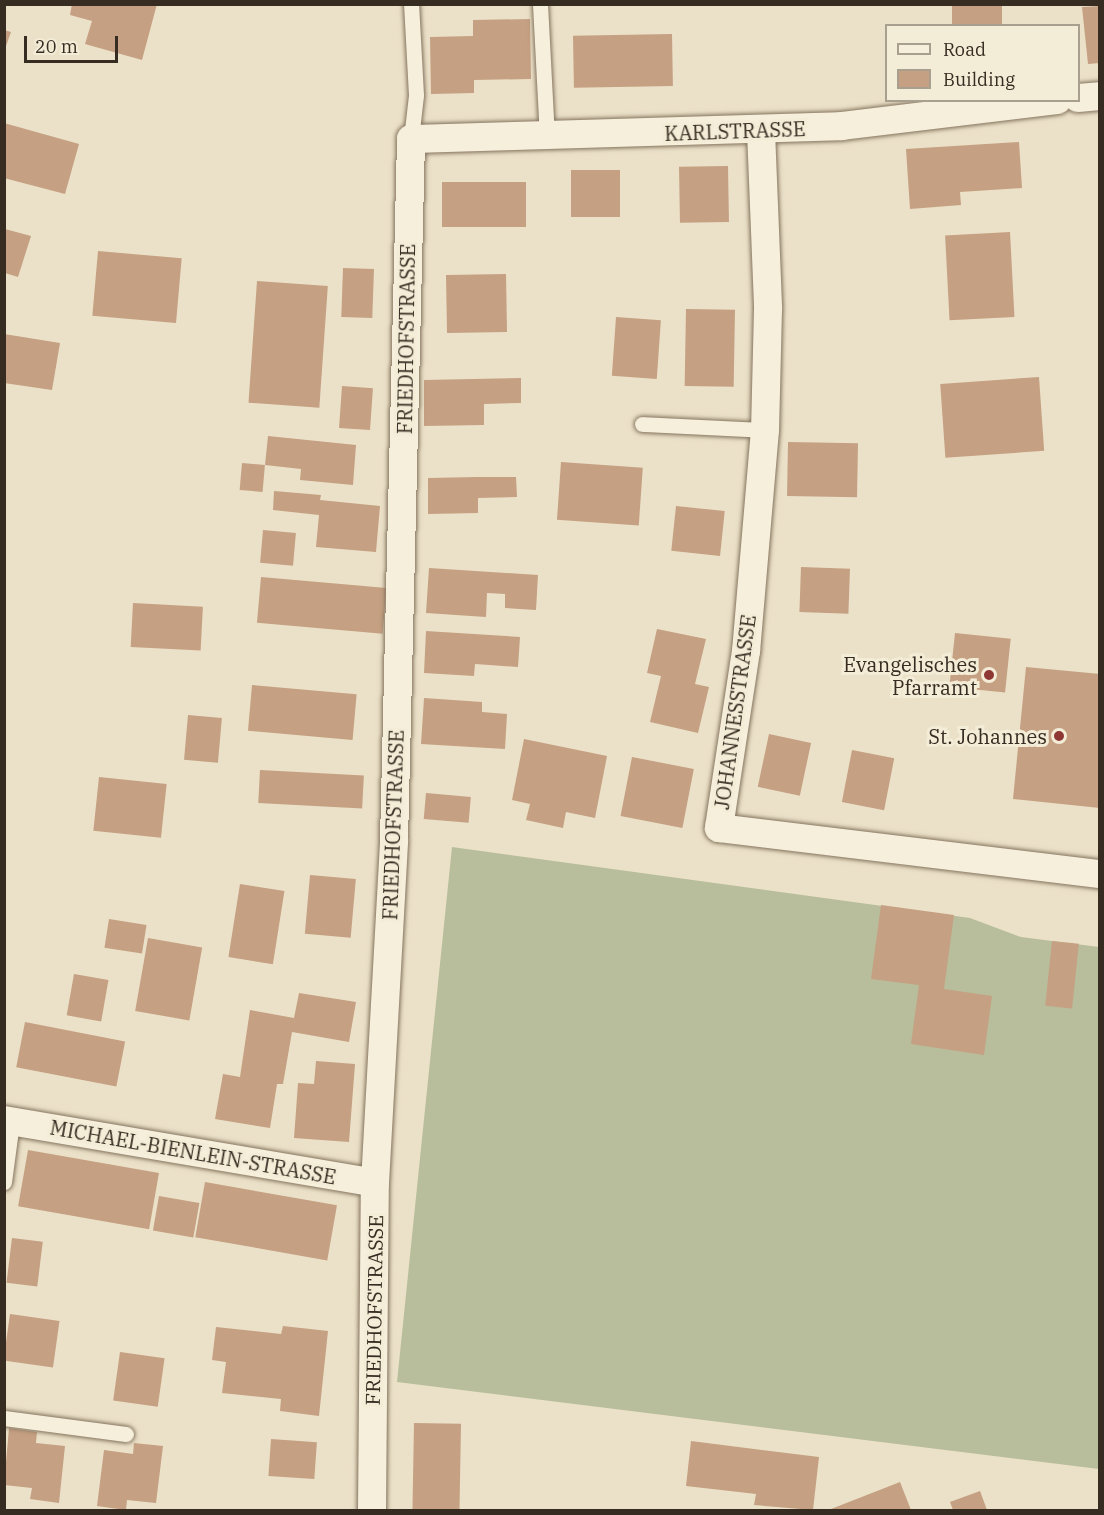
<!DOCTYPE html>
<html>
<head>
<meta charset="utf-8">
<style>
	body { margin:0 }
	#map { position:relative; width:1104px; height:1515px; overflow:hidden; background:#ebe1c8; font-family:"IBM Plex Serif",serif }
	div>[style] { position:absolute }
	[style*='--x'] { left:calc(var(--x)*1px); top:calc(var(--y)*1px); width:calc(var(--w)*1px); rotate:calc(var(--a)*1deg) }
	.cemetery>* { inset:0; background:#b8be9b }
	.building>* { inset:0; background:#c5a082; transform-origin:0 0 }
	.roads { filter:drop-shadow(0 0 2px #85745f) drop-shadow(0 0 2px #85745f) }
	.service>* { height:15px; margin:-7.5px; padding:0 7.5px; transform-origin:7.5px; border-radius:7.5px; background:#f6efdb }
	.minor>* { height:28px; margin:-14px; padding:0 14px; transform-origin:14px; border-radius:14px; background:#f6efdb }
	.dots>* { width:16px; height:16px; translate:-50% -50%; box-sizing:border-box; border:3px solid #f3ecd7; border-radius:50% }
	span { translate:-50% -50%; white-space:nowrap; text-align:center; line-height:1.15; -webkit-text-stroke:6px #f3ecd7; paint-order:stroke }
	.street-label { font-size:20px; color:#372c21 }
	.poi-label { font-size:20px; color:#372c21 }
	.right { translate:-100% -50%; text-align:right }
	.frame { position:absolute; inset:0; border:6px solid #372c21; pointer-events:none }
	.legend { position:absolute; left:885px; top:24px; width:195px; height:78px; box-sizing:border-box; background:#f3ecd7; border:2px solid #a89f8e; margin:0; padding:8px 10px; list-style:none; font-size:18px; color:#372c21 }
	.legend li { display:flex; align-items:center; gap:12px; height:30px }
	.legend b { width:30px; border:2px solid #a89f8e }
	.scale { position:absolute; left:24px; top:36px; width:94px; height:27px; box-sizing:border-box; border:3px solid #372c21; border-top:0; padding-left:8px; font-size:18px; line-height:21px; white-space:nowrap; color:#372c21; -webkit-text-stroke:4px #f3ecd7; paint-order:stroke }
</style>
</head>
<body>
<div id="map">
	<div class="cemetery">
		<i style="clip-path:polygon(452px 847px,970px 918px,1021px 937px,1099px 947px,1099px 1469px,397px 1382px)"></i>
	</div>
	<div class="building">
		<i style="clip-path:polygon(72px 4px,157px 4px,142px 60px,85px 44px,92px 21px,70px 15px)"></i>
		<i style="left:952px;top:4px;width:50px;height:22px"></i>
		<i style="clip-path:polygon(1100px 6px,1100px 63px,1088px 64px,1082px 7px)"></i>
		<i style="clip-path:polygon(530px 19px,531px 79px,474px 80px,474px 93px,431px 94px,430px 37px,473px 36px,473px 20px)"></i>
		<i style="clip-path:polygon(4px 30px,11px 32px,5px 49px,4px 49px)"></i>
		<i style="left:672px;top:34px;width:52px;height:99px;rotate:89deg"></i>
		<i style="clip-path:polygon(4px 123px,79px 144px,65px 194px,4px 178px)"></i>
		<i style="clip-path:polygon(1019px 142px,1022px 188px,960px 192px,961px 205px,910px 209px,906px 149px)"></i>
		<i style="left:728px;top:166px;width:56px;height:49px;rotate:89deg"></i>
		<i style="left:571px;top:170px;width:49px;height:47px"></i>
		<i style="left:526px;top:182px;width:45px;height:84px;rotate:90deg"></i>
		<i style="clip-path:polygon(5px 229px,31px 236px,18px 277px,5px 273px)"></i>
		<i style="left:1010px;top:232px;width:85px;height:65px;rotate:87deg"></i>
		<i style="left:98px;top:251px;width:84px;height:65px;rotate:5deg"></i>
		<i style="left:343px;top:268px;width:31px;height:49px;rotate:2deg"></i>
		<i style="left:506px;top:274px;width:58px;height:60px;rotate:89deg"></i>
		<i style="left:257px;top:281px;width:71px;height:122px;rotate:4deg"></i>
		<i style="left:686px;top:309px;width:49px;height:77px;rotate:1deg"></i>
		<i style="left:616px;top:317px;width:45px;height:59px;rotate:4deg"></i>
		<i style="clip-path:polygon(4px 334px,60px 343px,52px 390px,4px 383px)"></i>
		<i style="left:1039px;top:377px;width:74px;height:99px;rotate:86deg"></i>
		<i style="clip-path:polygon(521px 378px,521px 403px,484px 404px,484px 425px,424px 426px,424px 380px)"></i>
		<i style="left:342px;top:386px;width:31px;height:42px;rotate:4deg"></i>
		<i style="clip-path:polygon(268px 436px,356px 445px,353px 485px,300px 480px,301px 469px,265px 465px)"></i>
		<i style="left:788px;top:442px;width:70px;height:54px;rotate:1deg"></i>
		<i style="left:561px;top:462px;width:82px;height:58px;rotate:4deg"></i>
		<i style="left:242px;top:463px;width:23px;height:27px;rotate:5deg"></i>
		<i style="clip-path:polygon(477px 477px,516px 477px,517px 497px,478px 498px,478px 513px,428px 514px,428px 478px)"></i>
		<i style="clip-path:polygon(274px 491px,321px 495px,320px 500px,380px 506px,376px 552px,316px 547px,319px 515px,273px 510px)"></i>
		<i style="left:676px;top:506px;width:49px;height:45px;rotate:6deg"></i>
		<i style="left:263px;top:530px;width:33px;height:33px;rotate:5deg"></i>
		<i style="left:801px;top:567px;width:49px;height:45px;rotate:2deg"></i>
		<i style="clip-path:polygon(429px 568px,538px 575px,536px 610px,505px 608px,505px 594px,487px 593px,486px 617px,426px 613px)"></i>
		<i style="left:261px;top:577px;width:126px;height:46px;rotate:5deg"></i>
		<i style="left:133px;top:603px;width:70px;height:44px;rotate:3deg"></i>
		<i style="clip-path:polygon(657px 629px,706px 639px,695px 684px,709px 687px,698px 733px,650px 722px,661px 676px,647px 673px)"></i>
		<i style="clip-path:polygon(426px 631px,520px 637px,518px 667px,475px 664px,474px 676px,424px 673px)"></i>
		<i style="left:955px;top:633px;width:56px;height:54px;rotate:6deg"></i>
		<i style="clip-path:polygon(1026px 667px,1100px 674px,1100px 808px,1013px 799px)"></i>
		<i style="left:252px;top:685px;width:105px;height:46px;rotate:5deg"></i>
		<i style="clip-path:polygon(424px 698px,482px 702px,482px 712px,507px 714px,505px 749px,421px 744px)"></i>
		<i style="left:188px;top:715px;width:34px;height:45px;rotate:5deg"></i>
		<i style="left:769px;top:734px;width:43px;height:54px;rotate:12deg"></i>
		<i style="clip-path:polygon(524px 739px,607px 756px,595px 818px,566px 812px,563px 828px,526px 820px,530px 804px,512px 800px)"></i>
		<i style="left:852px;top:750px;width:43px;height:53px;rotate:11deg"></i>
		<i style="left:632px;top:757px;width:63px;height:60px;rotate:11deg"></i>
		<i style="left:260px;top:770px;width:104px;height:33px;rotate:3deg"></i>
		<i style="left:99px;top:777px;width:68px;height:54px;rotate:6deg"></i>
		<i style="left:426px;top:793px;width:45px;height:26px;rotate:5deg"></i>
		<i style="left:310px;top:875px;width:46px;height:59px;rotate:5deg"></i>
		<i style="left:240px;top:884px;width:45px;height:74px;rotate:9deg"></i>
		<i style="clip-path:polygon(881px 905px,954px 915px,944px 989px,992px 996px,984px 1055px,911px 1044px,919px 985px,871px 979px)"></i>
		<i style="left:109px;top:919px;width:38px;height:29px;rotate:9deg"></i>
		<i style="left:148px;top:938px;width:55px;height:74px;rotate:10deg"></i>
		<i style="left:1052px;top:941px;width:27px;height:65px;rotate:6deg"></i>
		<i style="left:74px;top:974px;width:35px;height:42px;rotate:10deg"></i>
		<i style="clip-path:polygon(299px 993px,356px 1002px,349px 1042px,292px 1032px,283px 1084px,277px 1084px,270px 1128px,215px 1119px,223px 1074px,240px 1077px,250px 1010px,294px 1018px)"></i>
		<i style="left:25px;top:1022px;width:102px;height:46px;rotate:11deg"></i>
		<i style="clip-path:polygon(316px 1061px,355px 1064px,349px 1142px,294px 1138px,298px 1083px,314px 1084px)"></i>
		<i style="left:28px;top:1150px;width:133px;height:57px;rotate:10deg"></i>
		<i style="left:205px;top:1182px;width:134px;height:56px;rotate:10deg"></i>
		<i style="left:159px;top:1196px;width:41px;height:35px;rotate:10deg"></i>
		<i style="left:12px;top:1238px;width:31px;height:45px;rotate:7deg"></i>
		<i style="left:10px;top:1314px;width:50px;height:47px;rotate:8deg"></i>
		<i style="clip-path:polygon(283px 1326px,328px 1331px,319px 1416px,280px 1411px,281px 1399px,222px 1393px,226px 1362px,212px 1360px,216px 1327px,281px 1334px)"></i>
		<i style="left:120px;top:1352px;width:45px;height:49px;rotate:8deg"></i>
		<i style="left:414px;top:1423px;width:47px;height:87px;rotate:1deg"></i>
		<i style="clip-path:polygon(9px 1428px,37px 1432px,36px 1443px,65px 1446px,59px 1503px,30px 1499px,32px 1488px,4px 1485px)"></i>
		<i style="left:271px;top:1439px;width:46px;height:37px;rotate:4deg"></i>
		<i style="clip-path:polygon(691px 1441px,819px 1457px,813px 1510px,754px 1505px,756px 1494px,686px 1486px)"></i>
		<i style="clip-path:polygon(134px 1443px,163px 1446px,156px 1503px,127px 1500px,126px 1510px,97px 1506px,104px 1450px,133px 1454px)"></i>
		<i style="clip-path:polygon(900px 1482px,911px 1510px,832px 1510px,831px 1509px)"></i>
		<i style="clip-path:polygon(980px 1491px,987px 1510px,953px 1510px,950px 1502px)"></i>
	</div>
	<div class="roads">
		<div class="service">
			<i style="--x:540;--y:4;--w:133;--a:87"></i>
			<i style="--x:411;--y:139;--w:44;--a:-83.5"></i>
			<i style="--x:416;--y:95;--w:91;--a:-93.1"></i>
			<i style="--x:642;--y:424;--w:123;--a:2.8"></i>
			<i style="--x:4;--y:1182;--w:61;--a:-82.4"></i>
			<i style="--x:4;--y:1418;--w:123;--a:7.5"></i>
		</div>
		<div class="minor">
			<i style="--x:1078;--y:98;--w:22;--a:-5"></i>
			<i style="--x:761;--y:131;--w:178;--a:87.7"></i>
			<i style="--x:768;--y:309;--w:121;--a:91.4"></i>
			<i style="--x:765;--y:430;--w:222;--a:94.9"></i>
			<i style="--x:746;--y:651;--w:179;--a:98.7"></i>
			<i style="--x:719;--y:828;--w:384;--a:6.9"></i>
			<i style="--x:4;--y:1120;--w:376;--a:9.6"></i>
			<i style="--x:372;--y:1510;--w:327;--a:-89.5"></i>
			<i style="--x:375;--y:1183;--w:343;--a:-86.8"></i>
			<i style="--x:394;--y:841;--w:702;--a:-88.61"></i>
			<i style="--x:411;--y:139;--w:431;--a:-1.7"></i>
			<i style="--x:842;--y:126;--w:217;--a:-6.9"></i>
		</div>
	</div>
	<div class="dots">
		<i style="left:989px;top:675px;background:#8f3734"></i>
		<i style="left:1059px;top:736px;background:#8f3734"></i>
	</div>
	<div class="street-label">
		<span style="left:735px;top:131px;rotate:-2deg">KARLSTRASSE</span>
		<span style="left:406px;top:339px;rotate:-89deg">FRIEDHOFSTRASSE</span>
		<span style="left:735px;top:712px;rotate:-82deg">JOHANNESSTRASSE</span>
		<span style="left:393px;top:825px;rotate:-88deg">FRIEDHOFSTRASSE</span>
		<span style="left:193px;top:1152px;rotate:10deg">MICHAEL-BIENLEIN-STRASSE</span>
		<span style="left:374px;top:1310px;rotate:-89deg">FRIEDHOFSTRASSE</span>
	</div>
	<div class="poi-label">
		<span class="right" style="left:977px;top:676px">Evangelisches<br>Pfarramt</span>
		<span class="right" style="left:1047px;top:736px">St. Johannes</span>
	</div>
	<div class="frame"></div>
	<ul class="legend">
	<li><b style="height:8px;background:#f6efdb"></b>Road</li>
	<li><b style="height:16px;background:#c5a082"></b>Building</li>
	</ul>
	<div class="scale">20 m</div>
</div>
</body>
</html>
